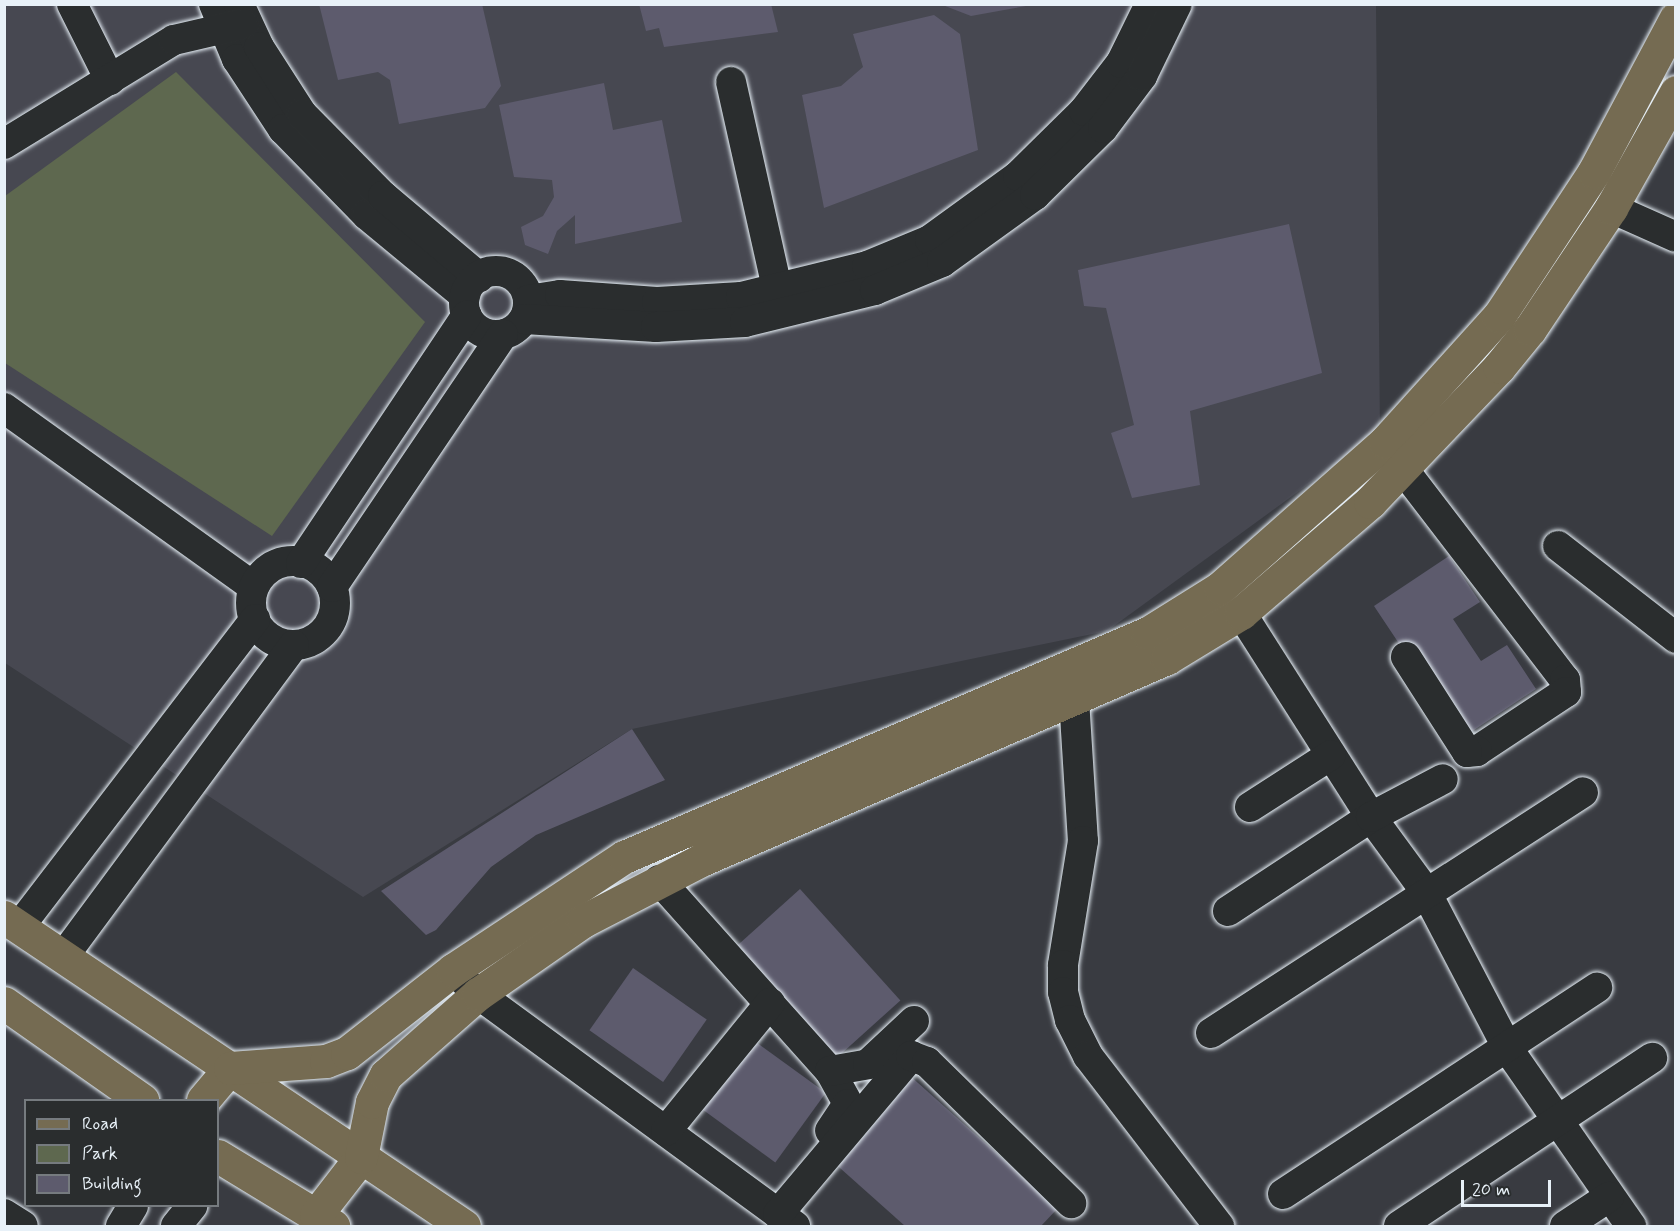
<!DOCTYPE html>
<html>
<head>
<meta charset="utf-8">
<style>
	body { margin:0 }
	#map { position:relative; width:1680px; height:1231px; overflow:hidden; background:#393b41; font-family:Mynerve,sans-serif }
	div>[style] { position:absolute }
	[style*='--x'] { left:calc(var(--x)*1px); top:calc(var(--y)*1px); width:calc(var(--w)*1px); rotate:calc(var(--a)*1deg) }
	.built>* { inset:0; background:#474851 }
	.green>* { inset:0; background:#5e684f }
	.building>* { inset:0; background:#5d5b6d; transform-origin:0 0 }
	.roads { filter:drop-shadow(0 0 2px #e8f1f8) drop-shadow(0 0 2px #e8f1f8) }
	.minor>* { height:30px; margin:-15px; padding:0 15px; transform-origin:15px; border-radius:15px; background:#2a2d2e }
	.minor>.ring { margin:-15px; padding:0; box-sizing:content-box; background:none; border:30px solid #2a2d2e; border-radius:50% }
	.major>* { height:33px; margin:-16.5px; padding:0 16.5px; transform-origin:16.5px; border-radius:16.5px; background:#756b52 }
	span { translate:-50% -50%; white-space:nowrap; text-align:center; line-height:1.15; -webkit-text-stroke:4.5px #2a2d2e; paint-order:stroke }
	.frame { position:absolute; inset:0; border:6px solid #e8f1f8; pointer-events:none }
	.legend { position:absolute; left:24px; top:1099px; width:195px; height:108px; box-sizing:border-box; background:#2a2d2e; border:2px solid #767b7f; margin:0; padding:8px 10px; list-style:none; font-size:18px; color:#e8f1f8 }
	.legend li { display:flex; align-items:center; gap:12px; height:30px }
	.legend b { width:30px; border:2px solid #767b7f }
	.scale { position:absolute; left:1461px; top:1180px; width:90px; height:27px; box-sizing:border-box; border:3px solid #e8f1f8; border-top:0; padding-left:8px; font-size:18px; line-height:21px; white-space:nowrap; color:#e8f1f8; -webkit-text-stroke:4px #2a2d2e; paint-order:stroke }
</style>
</head>
<body>
<div id="map">
	<div class="built">
		<i style="clip-path:polygon(4px 5px,1376px 5px,1380px 432px,1107px 631px,632px 729px,363px 897px,5px 663px)"></i>
	</div>
	<div class="green">
		<i style="clip-path:polygon(176px 72px,425px 322px,272px 536px,5px 363px,5px 196px)"></i>
	</div>
	<div class="building">
		<i style="clip-path:polygon(319px 4px,482px 4px,501px 86px,485px 108px,399px 124px,390px 80px,378px 72px,338px 80px)"></i>
		<i style="clip-path:polygon(639px 4px,771px 4px,778px 32px,664px 47px,659px 28px,646px 31px)"></i>
		<i style="clip-path:polygon(940px 4px,1026px 4px,1026px 6px,971px 16px)"></i>
		<i style="clip-path:polygon(934px 15px,960px 34px,978px 150px,824px 208px,802px 95px,841px 86px,863px 67px,853px 34px)"></i>
		<i style="clip-path:polygon(604px 83px,613px 130px,662px 120px,682px 222px,575px 244px,575px 215px,557px 231px,548px 254px,525px 245px,521px 227px,543px 216px,554px 197px,552px 180px,514px 177px,499px 105px)"></i>
		<i style="clip-path:polygon(1289px 224px,1322px 373px,1190px 411px,1200px 485px,1132px 498px,1111px 433px,1134px 425px,1106px 308px,1084px 306px,1078px 270px)"></i>
		<i style="clip-path:polygon(1449px 556px,1480px 602px,1453px 619px,1481px 661px,1507px 645px,1536px 689px,1462px 738px,1374px 606px)"></i>
		<i style="clip-path:polygon(632px 729px,665px 780px,536px 835px,491px 867px,436px 930px,426px 935px,381px 891px)"></i>
		<i style="left:800px;top:889px;width:150px;height:93px;rotate:48deg"></i>
		<i style="left:633px;top:968px;width:90px;height:76px;rotate:35deg"></i>
		<i style="left:749px;top:1037px;width:95px;height:86px;rotate:36deg"></i>
		<i style="clip-path:polygon(908px 1074px,1058px 1208px,1041px 1226px,905px 1226px,831px 1160px)"></i>
	</div>
	<div class="roads">
		<div class="minor">
			<i style="--x:72;--y:4;--w:85;--a:63.4"></i>
			<i style="--x:214;--y:4;--w:60;--a:67.3"></i>
			<i style="--x:237;--y:59;--w:84;--a:56.7"></i>
			<i style="--x:283;--y:129;--w:120;--a:45.7"></i>
			<i style="--x:367;--y:215;--w:127;--a:39.6"></i>
			<i style="--x:239;--y:4;--w:47;--a:65.1"></i>
			<i style="--x:259;--y:47;--w:80;--a:57.3"></i>
			<i style="--x:302;--y:114;--w:115;--a:45.4"></i>
			<i style="--x:383;--y:196;--w:126;--a:40.2"></i>
			<i style="--x:731;--y:82;--w:234;--a:77.4"></i>
			<i style="--x:4;--y:144;--w:199;--a:-31.5"></i>
			<i style="--x:174;--y:40;--w:71;--a:-13.1"></i>
			<i style="--x:1611;--y:208;--w:71;--a:24"></i>
			<i class="ring" style="left:464px;top:271px;width:34px;height:34px"></i>
			<i style="--x:528;--y:300;--w:32;--a:-9"></i>
			<i style="--x:560;--y:295;--w:97;--a:4.1"></i>
			<i style="--x:657;--y:302;--w:84;--a:-3.4"></i>
			<i style="--x:741;--y:297;--w:130;--a:-13.8"></i>
			<i style="--x:867;--y:266;--w:68;--a:-22.4"></i>
			<i style="--x:930;--y:240;--w:109;--a:-36"></i>
			<i style="--x:1018;--y:176;--w:93;--a:-44.6"></i>
			<i style="--x:1084;--y:111;--w:61;--a:-52.4"></i>
			<i style="--x:1121;--y:63;--w:66;--a:-63.8"></i>
			<i style="--x:524;--y:319;--w:132;--a:3.5"></i>
			<i style="--x:656;--y:327;--w:89;--a:-3.2"></i>
			<i style="--x:745;--y:322;--w:134;--a:-13.8"></i>
			<i style="--x:875;--y:290;--w:73;--a:-22.7"></i>
			<i style="--x:942;--y:262;--w:115;--a:-35.8"></i>
			<i style="--x:1035;--y:195;--w:95;--a:-44.6"></i>
			<i style="--x:1103;--y:128;--w:65;--a:-53.1"></i>
			<i style="--x:1142;--y:76;--w:80;--a:-64.1"></i>
			<i style="--x:4;--y:408;--w:307;--a:35.6"></i>
			<i style="--x:1403;--y:469;--w:266;--a:52.5"></i>
			<i style="--x:1565;--y:680;--w:12;--a:85"></i>
			<i style="--x:1566;--y:692;--w:107;--a:146.5"></i>
			<i style="--x:1477;--y:751;--w:10;--a:174"></i>
			<i style="--x:1467;--y:752;--w:113;--a:-122.7"></i>
			<i style="--x:1558;--y:546;--w:150;--a:37.9"></i>
			<i class="ring" style="left:251px;top:561px;width:54px;height:54px"></i>
			<i style="--x:301;--y:563;--w:298;--a:-56.2"></i>
			<i style="--x:332;--y:587;--w:305;--a:-55.9"></i>
			<i style="--x:1241;--y:613;--w:242;--a:57.5"></i>
			<i style="--x:1371;--y:817;--w:93;--a:53.7"></i>
			<i style="--x:1426;--y:892;--w:177;--a:62.4"></i>
			<i style="--x:1508;--y:1049;--w:216;--a:55.2"></i>
			<i style="--x:1074;--y:699;--w:142;--a:86.4"></i>
			<i style="--x:1083;--y:841;--w:126;--a:99.2"></i>
			<i style="--x:1063;--y:965;--w:27;--a:90"></i>
			<i style="--x:1063;--y:992;--w:29;--a:76"></i>
			<i style="--x:1070;--y:1020;--w:40;--a:63.4"></i>
			<i style="--x:1088;--y:1056;--w:215;--a:52.4"></i>
			<i style="--x:1250;--y:807;--w:96;--a:-32.7"></i>
			<i style="--x:659;--y:880;--w:256;--a:48.2"></i>
			<i style="--x:830;--y:1071;--w:38;--a:61"></i>
			<i style="--x:848;--y:1104;--w:32;--a:124"></i>
			<i style="--x:1228;--y:911;--w:171;--a:-33.3"></i>
			<i style="--x:1371;--y:817;--w:81;--a:-27.8"></i>
			<i style="--x:19;--y:927;--w:388;--a:-52.5"></i>
			<i style="--x:63;--y:957;--w:388;--a:-53.5"></i>
			<i style="--x:453;--y:970;--w:35;--a:44"></i>
			<i style="--x:478;--y:994;--w:393;--a:36.2"></i>
			<i style="--x:1211;--y:1033;--w:443;--a:-32.9"></i>
			<i style="--x:830;--y:1071;--w:39;--a:-10"></i>
			<i style="--x:868;--y:1064;--w:63;--a:-43.1"></i>
			<i style="--x:666;--y:1131;--w:165;--a:-50.9"></i>
			<i style="--x:1283;--y:1194;--w:376;--a:-33.3"></i>
			<i style="--x:4;--y:1214;--w:22;--a:32"></i>
			<i style="--x:778;--y:1214;--w:207;--a:-49.9"></i>
			<i style="--x:911;--y:1056;--w:17;--a:21"></i>
			<i style="--x:927;--y:1062;--w:202;--a:44.4"></i>
			<i style="--x:121;--y:1226;--w:23;--a:-59"></i>
			<i style="--x:176;--y:1226;--w:26;--a:-51"></i>
			<i style="--x:1399;--y:1226;--w:304;--a:-33.6"></i>
			<i style="--x:1565;--y:1226;--w:53;--a:-33.4"></i>
		</div>
		<div class="major">
			<i style="--x:4;--y:917;--w:554;--a:33.89"></i>
			<i style="--x:4;--y:1003;--w:169;--a:35.1"></i>
			<i style="--x:203;--y:1100;--w:42;--a:-49.8"></i>
			<i style="--x:230;--y:1068;--w:96;--a:-4.2"></i>
			<i style="--x:326;--y:1061;--w:22;--a:-21"></i>
			<i style="--x:347;--y:1053;--w:135;--a:-38.1"></i>
			<i style="--x:453;--y:970;--w:205;--a:-33.5"></i>
			<i style="--x:624;--y:857;--w:570;--a:-23.15"></i>
			<i style="--x:1148;--y:633;--w:85;--a:-32"></i>
			<i style="--x:1220;--y:588;--w:220;--a:-41.5"></i>
			<i style="--x:1385;--y:442;--w:170;--a:-47.9"></i>
			<i style="--x:1499;--y:316;--w:173;--a:-56.6"></i>
			<i style="--x:1594;--y:172;--w:174;--a:-62"></i>
			<i style="--x:218;--y:1156;--w:135;--a:31.3"></i>
			<i style="--x:316;--y:1215;--w:73;--a:-52.2"></i>
			<i style="--x:361;--y:1157;--w:56;--a:-78.7"></i>
			<i style="--x:372;--y:1102;--w:30;--a:-63"></i>
			<i style="--x:386;--y:1075;--w:123;--a:-41.4"></i>
			<i style="--x:478;--y:994;--w:128;--a:-34.8"></i>
			<i style="--x:583;--y:921;--w:133;--a:-27.3"></i>
			<i style="--x:701;--y:860;--w:508;--a:-23.44"></i>
			<i style="--x:1167;--y:658;--w:87;--a:-31.3"></i>
			<i style="--x:1241;--y:613;--w:170;--a:-40.7"></i>
			<i style="--x:1370;--y:502;--w:187;--a:-46.3"></i>
			<i style="--x:1499;--y:367;--w:49;--a:-50.8"></i>
			<i style="--x:1530;--y:329;--w:146;--a:-56.2"></i>
			<i style="--x:1611;--y:208;--w:133;--a:-60.7"></i>
		</div>
	</div>
	<div class="frame"></div>
	<ul class="legend">
	<li><b style="height:8px;background:#756b52"></b>Road</li>
	<li><b style="height:16px;background:#5e684f"></b>Park</li>
	<li><b style="height:16px;background:#5d5b6d"></b>Building</li>
	</ul>
	<div class="scale">20 m</div>
</div>
</body>
</html>
